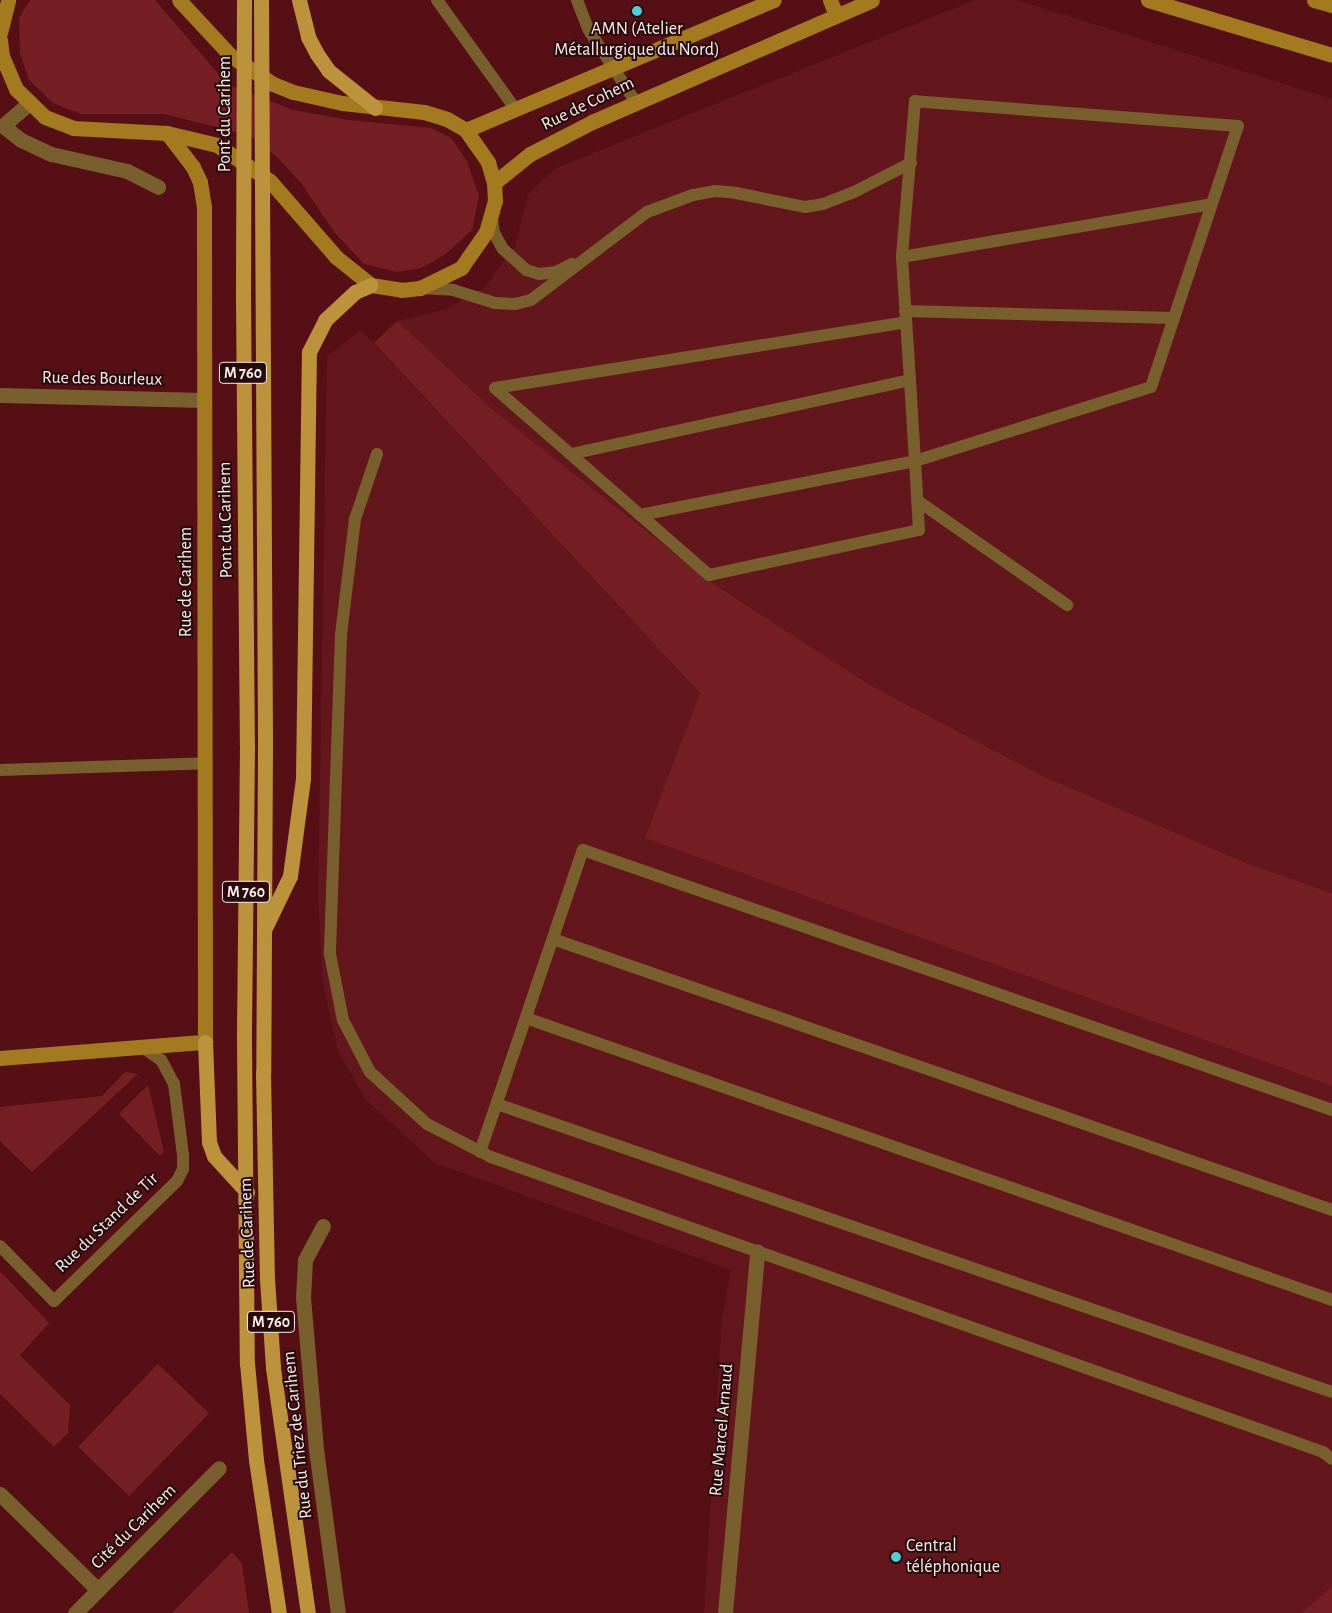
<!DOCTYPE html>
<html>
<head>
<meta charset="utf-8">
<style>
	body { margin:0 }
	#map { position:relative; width:1332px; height:1613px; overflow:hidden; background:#550f15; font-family:"Alegreya Sans",sans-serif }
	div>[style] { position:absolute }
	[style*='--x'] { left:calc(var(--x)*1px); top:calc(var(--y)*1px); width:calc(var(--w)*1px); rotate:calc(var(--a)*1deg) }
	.built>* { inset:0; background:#64161d }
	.green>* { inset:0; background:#751f24; transform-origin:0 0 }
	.lane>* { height:12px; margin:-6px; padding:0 6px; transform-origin:6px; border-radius:6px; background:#795f2d }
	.street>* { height:15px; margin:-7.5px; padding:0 7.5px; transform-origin:7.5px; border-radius:7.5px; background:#795f2d }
	.secondary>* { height:15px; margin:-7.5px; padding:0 7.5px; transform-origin:7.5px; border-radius:7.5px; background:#a47a20 }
	.primary>* { height:15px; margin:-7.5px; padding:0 7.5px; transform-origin:7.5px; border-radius:7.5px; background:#bc923d }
	.primary-bridge>* { height:15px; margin:-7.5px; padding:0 7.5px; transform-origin:7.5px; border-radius:7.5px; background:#bc923d }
	.dots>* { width:14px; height:14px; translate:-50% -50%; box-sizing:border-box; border:2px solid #280a0b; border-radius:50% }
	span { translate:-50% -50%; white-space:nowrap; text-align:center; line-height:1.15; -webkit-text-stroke:4px #280a0b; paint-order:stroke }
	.shield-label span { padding:1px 4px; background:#280a0b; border:1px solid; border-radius:4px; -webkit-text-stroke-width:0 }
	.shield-label { font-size:16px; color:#f9efef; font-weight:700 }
	.poi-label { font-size:18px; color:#f9efef }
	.left { translate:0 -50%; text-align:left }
	.street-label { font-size:18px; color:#f9efef }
</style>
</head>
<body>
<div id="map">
	<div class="built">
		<i style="clip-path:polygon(975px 0,1017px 0,1332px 99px,1332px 893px,1251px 865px,1042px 776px,868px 684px,712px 583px,492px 409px,397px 321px,446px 309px,485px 287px,515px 246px,528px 194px,556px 168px)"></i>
		<i style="clip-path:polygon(361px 330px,700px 693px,646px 838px,1332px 1086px,1332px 1586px,1302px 1613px,704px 1613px,722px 1317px,731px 1270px,435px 1163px,365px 1099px,338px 1051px,323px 984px,318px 899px,327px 356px)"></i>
	</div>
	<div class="green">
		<i style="clip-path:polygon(30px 0,155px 0,227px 84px,293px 110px,349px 120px,431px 128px,451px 138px,467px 161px,479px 196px,472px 230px,446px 254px,421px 268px,397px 272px,364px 264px,335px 233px,301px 183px,276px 156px,248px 135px,164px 114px,81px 114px,53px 103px,29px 80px,20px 53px,19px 18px)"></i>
		<i style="clip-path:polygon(397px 321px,492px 409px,712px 583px,868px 684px,1042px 776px,1251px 865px,1332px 893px,1332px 1086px,645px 838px,700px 693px,374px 343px)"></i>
		<i style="clip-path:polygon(125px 1072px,138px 1074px,32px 1172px,0 1141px,0 1107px,102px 1096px)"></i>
		<i style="clip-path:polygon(148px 1085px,164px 1152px,160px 1156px,119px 1114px)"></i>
		<i style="clip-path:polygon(0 1271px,49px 1323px,20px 1355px,70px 1405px,68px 1433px,54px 1447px,0 1394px)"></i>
		<i style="left:158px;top:1364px;width:71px;height:115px;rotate:44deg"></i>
		<i style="clip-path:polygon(232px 1552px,242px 1564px,249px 1613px,172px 1613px)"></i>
		<i style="clip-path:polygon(1332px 1586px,1332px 1613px,1302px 1613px)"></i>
	</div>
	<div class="lane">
		<i style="--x:437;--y:0;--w:135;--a:54.3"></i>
		<i style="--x:577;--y:0;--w:31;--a:69"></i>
		<i style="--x:588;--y:29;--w:86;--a:56.9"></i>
		<i style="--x:492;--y:219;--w:14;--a:82"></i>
		<i style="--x:494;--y:233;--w:18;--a:61"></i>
		<i style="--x:503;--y:249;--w:31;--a:42"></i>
		<i style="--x:526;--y:270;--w:14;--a:17"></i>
		<i style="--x:539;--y:274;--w:17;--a:-7"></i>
		<i style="--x:556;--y:272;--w:18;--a:-27"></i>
		<i style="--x:902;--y:257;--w:314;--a:-9.7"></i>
		<i style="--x:420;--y:288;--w:33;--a:3"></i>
		<i style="--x:453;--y:290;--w:44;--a:17.2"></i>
		<i style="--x:495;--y:303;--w:20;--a:3"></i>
		<i style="--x:515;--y:304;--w:16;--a:-14"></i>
		<i style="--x:531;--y:300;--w:146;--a:-37.2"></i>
		<i style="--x:647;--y:212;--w:49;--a:-20.3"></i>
		<i style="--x:693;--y:195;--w:22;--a:-10"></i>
		<i style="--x:715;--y:191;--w:21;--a:5"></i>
		<i style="--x:736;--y:193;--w:70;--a:11.5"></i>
		<i style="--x:805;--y:207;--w:18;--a:-9"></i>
		<i style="--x:823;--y:204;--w:33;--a:-21"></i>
		<i style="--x:854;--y:192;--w:64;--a:-27"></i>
		<i style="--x:905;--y:311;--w:269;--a:1.5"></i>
		<i style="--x:377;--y:454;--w:69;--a:108.7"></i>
		<i style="--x:355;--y:519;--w:117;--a:96.9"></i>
		<i style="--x:341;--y:635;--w:319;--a:92"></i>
		<i style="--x:330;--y:954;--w:67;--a:78.9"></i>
		<i style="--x:343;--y:1020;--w:59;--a:62.6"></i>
		<i style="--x:370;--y:1072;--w:77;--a:42.4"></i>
		<i style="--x:427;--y:1124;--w:72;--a:27.3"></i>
		<i style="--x:491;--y:1157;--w:883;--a:19.52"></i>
		<i style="--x:1323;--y:1452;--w:11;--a:38"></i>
		<i style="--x:571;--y:454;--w:347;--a:-12.3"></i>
		<i style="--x:918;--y:501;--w:182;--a:34.9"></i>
		<i style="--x:640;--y:515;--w:280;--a:-11.1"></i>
		<i style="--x:915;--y:461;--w:247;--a:-17.4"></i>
		<i style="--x:1151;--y:387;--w:275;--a:-71.6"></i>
		<i style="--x:1238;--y:126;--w:324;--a:-175.6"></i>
		<i style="--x:915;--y:101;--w:157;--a:94.8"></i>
		<i style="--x:902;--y:257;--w:123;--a:86.3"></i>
		<i style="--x:910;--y:380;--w:81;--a:86.5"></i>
		<i style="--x:915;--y:461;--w:69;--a:86.7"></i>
		<i style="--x:919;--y:530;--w:215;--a:167.9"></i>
		<i style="--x:709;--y:575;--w:284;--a:-138.9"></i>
		<i style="--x:495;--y:388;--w:416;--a:-9.1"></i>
		<i style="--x:0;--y:770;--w:206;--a:-1.9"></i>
		<i style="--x:553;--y:939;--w:825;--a:19.18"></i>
		<i style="--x:526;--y:1018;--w:854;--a:19.28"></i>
		<i style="--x:497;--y:1104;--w:883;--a:19.03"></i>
		<i style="--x:480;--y:1152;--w:319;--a:-71.2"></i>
		<i style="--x:583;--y:850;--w:793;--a:19.14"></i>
		<i style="--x:0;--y:1246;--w:77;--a:45.5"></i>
		<i style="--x:54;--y:1301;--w:172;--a:-44.3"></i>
		<i style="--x:177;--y:1181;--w:13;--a:-63"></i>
		<i style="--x:183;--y:1169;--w:14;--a:-90"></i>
		<i style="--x:183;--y:1155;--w:72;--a:-97.2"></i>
		<i style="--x:174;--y:1084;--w:27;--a:-118"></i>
		<i style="--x:161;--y:1060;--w:24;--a:-145"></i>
	</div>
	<div class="street">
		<i style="--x:28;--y:104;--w:33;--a:139"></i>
		<i style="--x:3;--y:126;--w:23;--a:38"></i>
		<i style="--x:21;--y:140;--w:33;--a:25"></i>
		<i style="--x:51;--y:154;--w:78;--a:12.6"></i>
		<i style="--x:127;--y:171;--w:35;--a:27"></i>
		<i style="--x:0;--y:395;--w:204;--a:1.4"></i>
		<i style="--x:323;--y:1226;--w:38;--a:118"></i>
		<i style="--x:305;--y:1260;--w:37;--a:93"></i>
		<i style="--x:303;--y:1297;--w:153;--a:85.1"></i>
		<i style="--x:316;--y:1449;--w:165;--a:82.4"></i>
		<i style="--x:0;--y:1494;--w:137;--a:44.4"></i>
		<i style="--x:75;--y:1613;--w:204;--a:-45.2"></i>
		<i style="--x:725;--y:1613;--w:363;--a:-84.9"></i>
	</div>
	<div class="secondary">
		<i style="--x:830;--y:0;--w:16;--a:68"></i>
		<i style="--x:1148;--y:0;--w:192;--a:16.6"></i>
		<i style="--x:1314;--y:0;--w:19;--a:16"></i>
		<i style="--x:0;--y:33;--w:34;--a:-76"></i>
		<i style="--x:0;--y:40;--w:16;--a:83"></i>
		<i style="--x:2;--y:56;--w:36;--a:67"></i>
		<i style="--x:16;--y:89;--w:40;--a:44"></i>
		<i style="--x:45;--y:117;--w:30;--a:21"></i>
		<i style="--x:73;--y:128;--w:94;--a:3"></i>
		<i style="--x:167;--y:133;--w:51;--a:13.5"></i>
		<i style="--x:217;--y:145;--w:64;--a:34.2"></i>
		<i style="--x:270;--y:181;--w:101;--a:49"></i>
		<i style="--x:336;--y:257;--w:45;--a:38.7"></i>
		<i style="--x:371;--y:285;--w:30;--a:9"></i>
		<i style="--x:401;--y:290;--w:19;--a:-6"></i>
		<i style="--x:420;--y:288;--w:46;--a:-26"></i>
		<i style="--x:461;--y:268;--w:44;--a:-55.2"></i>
		<i style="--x:486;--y:232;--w:32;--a:-74"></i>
		<i style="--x:495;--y:201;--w:18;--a:-93"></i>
		<i style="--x:494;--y:183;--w:22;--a:-106"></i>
		<i style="--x:488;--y:162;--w:39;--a:-125"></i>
		<i style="--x:466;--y:130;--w:22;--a:-150"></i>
		<i style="--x:447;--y:119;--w:24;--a:-163"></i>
		<i style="--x:424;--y:112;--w:82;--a:-173.7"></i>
		<i style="--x:342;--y:103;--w:50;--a:-167.3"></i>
		<i style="--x:293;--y:92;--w:22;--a:-158"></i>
		<i style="--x:273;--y:84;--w:50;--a:-146.3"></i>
		<i style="--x:231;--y:56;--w:76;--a:-132.9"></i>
		<i style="--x:466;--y:130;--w:334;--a:-22.9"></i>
		<i style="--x:494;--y:183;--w:46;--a:-38.9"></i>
		<i style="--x:530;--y:154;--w:70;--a:-27.3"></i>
		<i style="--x:592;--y:122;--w:305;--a:-23.5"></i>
		<i style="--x:0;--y:1058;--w:206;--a:-4.5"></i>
		<i style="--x:205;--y:1042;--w:835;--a:-90.07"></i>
		<i style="--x:204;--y:207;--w:25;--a:-99"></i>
		<i style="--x:200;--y:182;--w:17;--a:-115"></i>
		<i style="--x:193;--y:167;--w:43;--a:-127.4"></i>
	</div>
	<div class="primary">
		<i style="--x:299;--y:0;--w:38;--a:76"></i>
		<i style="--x:308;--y:37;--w:19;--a:62"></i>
		<i style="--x:317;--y:54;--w:21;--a:55"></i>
		<i style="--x:329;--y:71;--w:59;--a:38.8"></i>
		<i style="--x:265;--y:745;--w:328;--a:90.3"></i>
		<i style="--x:263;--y:1073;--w:206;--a:88.9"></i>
		<i style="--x:267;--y:1279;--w:89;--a:86.1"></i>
		<i style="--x:273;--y:1368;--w:247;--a:81.9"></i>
		<i style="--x:247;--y:746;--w:293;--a:90.6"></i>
		<i style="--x:244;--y:1039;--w:324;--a:89.5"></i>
		<i style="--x:247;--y:1363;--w:97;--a:84.7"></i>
		<i style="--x:256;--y:1460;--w:155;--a:81.5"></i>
		<i style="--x:264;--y:930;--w:60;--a:-64.3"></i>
		<i style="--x:290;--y:876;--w:99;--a:-82.4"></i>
		<i style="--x:303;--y:778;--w:426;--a:-89.2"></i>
		<i style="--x:309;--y:352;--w:36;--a:-63"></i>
		<i style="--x:325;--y:320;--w:41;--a:-43"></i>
		<i style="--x:355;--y:292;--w:17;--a:-24"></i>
		<i style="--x:205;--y:1042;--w:100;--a:87.7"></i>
		<i style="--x:209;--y:1142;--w:15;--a:70"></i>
		<i style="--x:214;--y:1156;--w:49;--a:47.5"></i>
	</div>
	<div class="primary-bridge">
		<i style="--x:244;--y:0;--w:298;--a:90.2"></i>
		<i style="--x:243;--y:298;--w:448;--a:89.5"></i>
		<i style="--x:261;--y:0;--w:745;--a:89.69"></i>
	</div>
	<div class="dots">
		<i style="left:637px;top:11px;background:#51ccd5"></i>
		<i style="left:896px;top:1557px;background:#51ccd5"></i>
	</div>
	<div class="shield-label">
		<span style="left:243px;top:373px">M 760</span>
		<span style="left:246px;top:892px">M 760</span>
		<span style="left:271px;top:1322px">M 760</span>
	</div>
	<div class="poi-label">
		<span style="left:637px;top:40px">AMN (Atelier<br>Métallurgique du Nord)</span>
		<span class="left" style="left:906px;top:1557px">Central<br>téléphonique</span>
	</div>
	<div class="street-label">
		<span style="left:588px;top:104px;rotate:-26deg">Rue de Cohem</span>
		<span style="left:225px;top:114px;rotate:-90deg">Pont du Carihem</span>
		<span style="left:102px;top:379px;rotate:1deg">Rue des Bourleux</span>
		<span style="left:226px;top:520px;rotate:-91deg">Pont du Carihem</span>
		<span style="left:186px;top:582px;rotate:-90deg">Rue de Carihem</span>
		<span style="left:107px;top:1223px;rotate:-44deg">Rue du Stand de Tir</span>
		<span style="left:248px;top:1233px;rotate:-92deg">Rue de Carihem</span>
		<span style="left:722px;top:1430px;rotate:-85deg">Rue Marcel Arnaud</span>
		<span style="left:298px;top:1435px;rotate:-96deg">Rue du Triez de Carihem</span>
		<span style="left:134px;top:1527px;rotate:-45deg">Cité du Carihem</span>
	</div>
</div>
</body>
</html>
